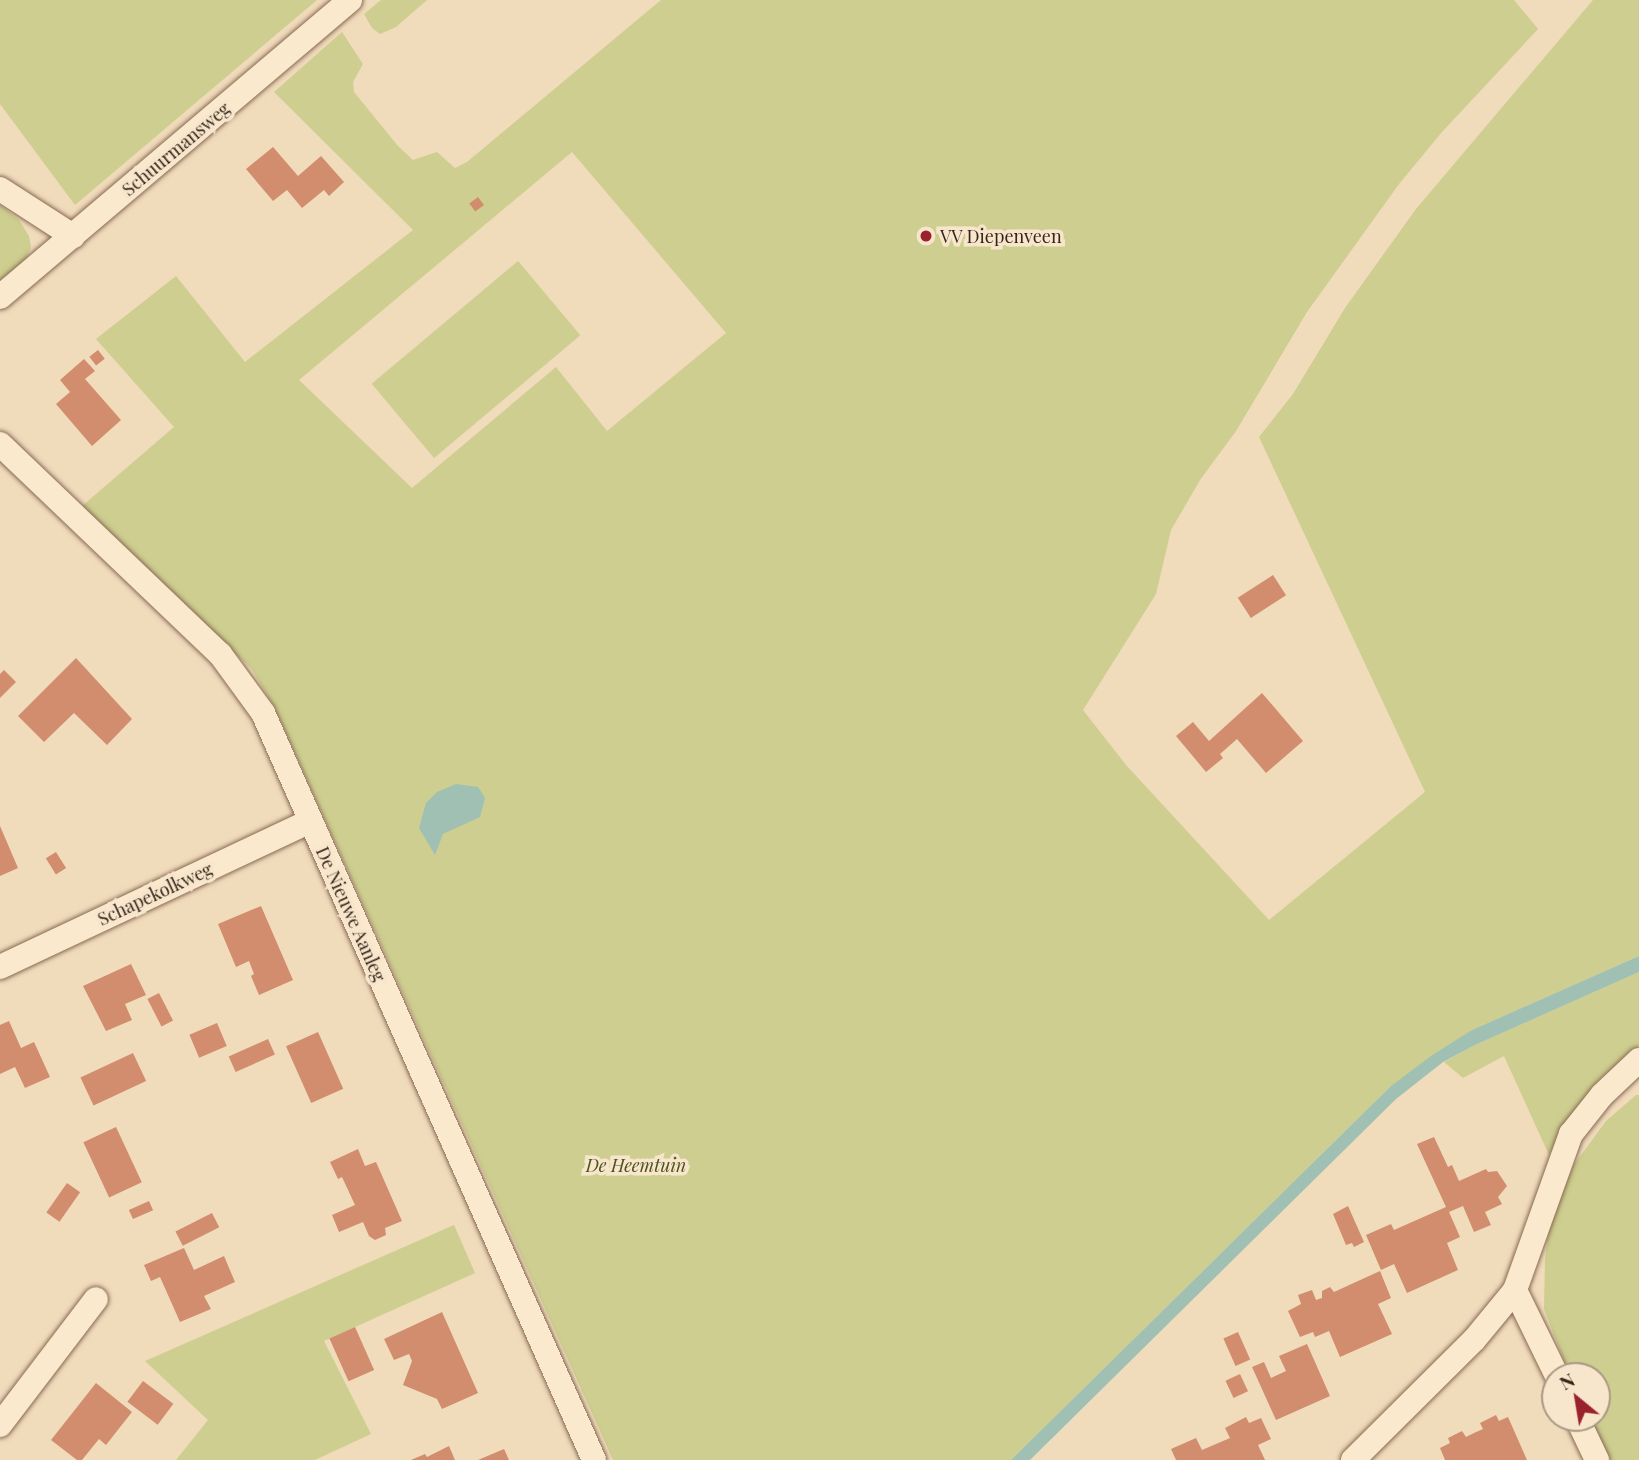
<!DOCTYPE html>
<html>
<head>
<meta charset="utf-8">
<style>
	body { margin:0 }
	#map { position:relative; width:1639px; height:1460px; overflow:hidden; background:#f0dbbb; font-family:"Playfair Display",serif }
	div>[style] { position:absolute }
	[style*='--x'] { left:calc(var(--x)*1px); top:calc(var(--y)*1px); width:calc(var(--w)*1px); rotate:calc(var(--a)*1deg) }
	.green>* { inset:0; background:#cdce8f; transform-origin:0 0 }
	.water>* { inset:0; background:#9fc0b3 }
	.building>* { inset:0; background:#d18d6e; transform-origin:0 0 }
	.roads { filter:drop-shadow(0 0 2px #886a54) drop-shadow(0 0 2px #886a54) }
	.street>* { height:24px; margin:-12px; padding:0 12px; transform-origin:12px; border-radius:12px; background:#fbe9ce }
	.dots>* { width:19px; height:19px; translate:-50% -50%; box-sizing:border-box; border:4px solid #f7e6cb; border-radius:50% }
	span { translate:-50% -50%; white-space:nowrap; text-align:center; line-height:1.15; -webkit-text-stroke:7px #f7e6cb; paint-order:stroke }
	.street-label { font-size:18px; color:#36251a }
	.poi-label { font-size:18px; color:#36251a }
	.left { translate:0 -50%; text-align:left }
	.park-label { font-size:18px; color:#4c531f; font-style:italic }
	.north { position:absolute; left:1541px; top:1362px; width:70px; height:70px; box-sizing:border-box; background:#f7e6cb; border:2px solid #aa9984; border-radius:50%; rotate:330deg; font-size:19px; font-weight:700; line-height:28px; text-align:center; color:#36251a }
	.north::after { content:''; display:block; margin:auto; width:24px; height:32px; background:#9a212e; clip-path:polygon(50% 0,100% 100%,50% 72%,0 100%) }
</style>
</head>
<body>
<div id="map">
	<div class="green">
		<i style="clip-path:polygon(0 0,317px 0,75px 205px,0 104px)"></i>
		<i style="clip-path:polygon(381px 0,427px 0,396px 27px,380px 34px,372px 28px,364px 14px)"></i>
		<i style="clip-path:polygon(evenodd,661px 0,1514px 0,1538px 29px,1442px 132px,1399px 184px,1307px 312px,1236px 431px,1200px 480px,1171px 530px,1156px 594px,1083px 710px,1126px 765px,1269px 920px,1425px 792px,1259px 437px,1293px 394px,1345px 308px,1416px 209px,1593px 0,1639px 0,1639px 956px,1472px 1030px,1391px 1086px,1011px 1460px,613px 1460px,275px 708px,251px 668px,172px 596px,82px 506px,174px 427px,96px 339px,176px 276px,245px 362px,413px 230px,274px 92px,342px 32px,363px 64px,353px 82px,354px 92px,398px 146px,413px 160px,437px 152px,455px 168px,467px 162px,661px 0,572px 152px,726px 333px,607px 431px,556px 367px,412px 488px,299px 380px,572px 152px)"></i>
		<i style="clip-path:polygon(0 205px,19px 220px,29px 236px,31px 248px,25px 261px,0 282px)"></i>
		<i style="left:518px;top:261px;width:97px;height:191px;rotate:50deg"></i>
		<i style="clip-path:polygon(1639px 972px,1639px 1045px,1598px 1081px,1564px 1126px,1549px 1155px,1504px 1056px,1463px 1078px,1444px 1062px,1475px 1045px)"></i>
		<i style="clip-path:polygon(1636px 1095px,1639px 1095px,1639px 1460px,1610px 1460px,1590px 1418px,1597px 1418px,1597px 1376px,1570px 1376px,1544px 1309px,1545px 1259px,1549px 1226px,1573px 1166px,1606px 1121px)"></i>
		<i style="clip-path:polygon(454px 1225px,475px 1273px,324px 1341px,371px 1434px,315px 1460px,176px 1460px,208px 1420px,145px 1361px)"></i>
	</div>
	<div class="water">
		<i style="clip-path:polygon(456px 784px,478px 787px,485px 798px,480px 817px,443px 834px,435px 855px,419px 828px,426px 803px,437px 792px)"></i>
		<i style="clip-path:polygon(1639px 956px,1639px 972px,1475px 1045px,1443px 1062px,1396px 1099px,1030px 1460px,1011px 1460px,1391px 1086px,1431px 1056px,1472px 1030px)"></i>
	</div>
	<div class="building">
		<i style="clip-path:polygon(273px 147px,298px 176px,321px 156px,344px 182px,329px 196px,324px 190px,302px 208px,287px 190px,273px 201px,246px 169px)"></i>
		<i style="left:478px;top:197px;width:10px;height:11px;rotate:53deg"></i>
		<i style="left:98px;top:350px;width:11px;height:11px;rotate:52deg"></i>
		<i style="clip-path:polygon(84px 359px,95px 371px,85px 379px,121px 420px,92px 446px,56px 404px,70px 392px,60px 380px)"></i>
		<i style="left:1273px;top:575px;width:24px;height:42px;rotate:57deg"></i>
		<i style="clip-path:polygon(76px 658px,132px 719px,107px 745px,74px 713px,44px 742px,18px 716px)"></i>
		<i style="clip-path:polygon(4px 670px,16px 682px,0 698px,0 674px)"></i>
		<i style="clip-path:polygon(1262px 693px,1303px 741px,1266px 773px,1237px 739px,1220px 754px,1223px 758px,1206px 772px,1176px 736px,1193px 722px,1209px 741px)"></i>
		<i style="clip-path:polygon(0 826px,18px 868px,0 876px)"></i>
		<i style="left:56px;top:852px;width:19px;height:12px;rotate:58deg"></i>
		<i style="clip-path:polygon(261px 906px,293px 980px,259px 995px,251px 976px,254px 974px,249px 961px,236px 967px,218px 924px)"></i>
		<i style="clip-path:polygon(131px 964px,146px 995px,125px 1004px,132px 1020px,106px 1031px,83px 986px)"></i>
		<i style="left:159px;top:993px;width:31px;height:13px;rotate:63deg"></i>
		<i style="clip-path:polygon(9px 1021px,21px 1048px,34px 1042px,50px 1077px,25px 1088px,15px 1067px,0 1074px,0 1025px)"></i>
		<i style="left:217px;top:1023px;width:25px;height:30px;rotate:67deg"></i>
		<i style="left:318px;top:1032px;width:62px;height:35px;rotate:66deg"></i>
		<i style="left:268px;top:1039px;width:17px;height:43px;rotate:66deg"></i>
		<i style="left:133px;top:1053px;width:31px;height:58px;rotate:65deg"></i>
		<i style="left:116px;top:1127px;width:61px;height:36px;rotate:65deg"></i>
		<i style="clip-path:polygon(1434px 1137px,1448px 1167px,1452px 1165px,1459px 1181px,1486px 1169px,1488px 1172px,1497px 1171px,1507px 1186px,1498px 1197px,1502px 1204px,1485px 1212px,1491px 1225px,1474px 1232px,1463px 1206px,1449px 1212px,1460px 1237px,1447px 1243px,1458px 1270px,1407px 1293px,1394px 1264px,1381px 1270px,1366px 1235px,1391px 1224px,1394px 1230px,1446px 1207px,1417px 1144px)"></i>
		<i style="clip-path:polygon(358px 1149px,365px 1166px,376px 1162px,402px 1221px,385px 1228px,386px 1235px,375px 1240px,369px 1236px,363px 1222px,339px 1232px,332px 1215px,355px 1205px,342px 1177px,338px 1179px,330px 1162px)"></i>
		<i style="left:67px;top:1183px;width:16px;height:36px;rotate:35deg"></i>
		<i style="left:149px;top:1201px;width:10px;height:22px;rotate:66deg"></i>
		<i style="clip-path:polygon(1348px 1206px,1364px 1242px,1354px 1247px,1352px 1243px,1346px 1245px,1333px 1214px)"></i>
		<i style="left:212px;top:1213px;width:16px;height:41px;rotate:63deg"></i>
		<i style="clip-path:polygon(184px 1248px,194px 1270px,224px 1256px,235px 1282px,204px 1296px,211px 1309px,180px 1322px,160px 1277px,151px 1281px,144px 1265px)"></i>
		<i style="clip-path:polygon(1380px 1271px,1391px 1298px,1378px 1304px,1392px 1334px,1340px 1357px,1329px 1331px,1315px 1337px,1313px 1332px,1300px 1337px,1288px 1311px,1301px 1304px,1298px 1295px,1312px 1290px,1316px 1300px,1322px 1298px,1322px 1291px,1330px 1287px,1334px 1292px)"></i>
		<i style="clip-path:polygon(442px 1312px,478px 1393px,442px 1409px,437px 1399px,403px 1385px,412px 1361px,409px 1354px,394px 1360px,384px 1339px)"></i>
		<i style="left:355px;top:1327px;width:47px;height:28px;rotate:66deg"></i>
		<i style="left:1238px;top:1332px;width:30px;height:16px;rotate:66deg"></i>
		<i style="clip-path:polygon(1307px 1344px,1330px 1396px,1276px 1420px,1252px 1367px,1264px 1362px,1271px 1378px,1286px 1371px,1279px 1356px)"></i>
		<i style="left:1240px;top:1374px;width:19px;height:16px;rotate:65deg"></i>
		<i style="left:143px;top:1381px;width:38px;height:26px;rotate:37deg"></i>
		<i style="clip-path:polygon(96px 1383px,132px 1412px,106px 1445px,99px 1439px,82px 1460px,77px 1460px,51px 1440px)"></i>
		<i style="clip-path:polygon(1496px 1415px,1499px 1421px,1508px 1417px,1527px 1460px,1445px 1460px,1440px 1448px,1450px 1443px,1448px 1438px,1462px 1431px,1466px 1437px,1474px 1433px,1483px 1429px,1480px 1423px)"></i>
		<i style="clip-path:polygon(1246px 1417px,1249px 1423px,1261px 1418px,1271px 1439px,1258px 1445px,1265px 1460px,1176px 1460px,1171px 1449px,1196px 1438px,1202px 1450px,1230px 1438px,1225px 1428px)"></i>
		<i style="clip-path:polygon(449px 1446px,455px 1460px,411px 1460px,425px 1454px,427px 1457px)"></i>
		<i style="clip-path:polygon(504px 1449px,509px 1460px,478px 1460px)"></i>
	</div>
	<div class="roads">
		<div class="street">
			<i style="--x:0;--y:189;--w:87;--a:32.8"></i>
			<i style="--x:0;--y:297;--w:459;--a:-40.3"></i>
			<i style="--x:0;--y:444;--w:304;--a:43.7"></i>
			<i style="--x:220;--y:654;--w:73;--a:53.9"></i>
			<i style="--x:263;--y:713;--w:817;--a:66.1"></i>
			<i style="--x:0;--y:967;--w:343;--a:-25.2"></i>
			<i style="--x:1515;--y:1290;--w:96;--a:64"></i>
			<i style="--x:1577;--y:1418;--w:47;--a:64.5"></i>
			<i style="--x:0;--y:1425;--w:158;--a:-52.7"></i>
			<i style="--x:1353;--y:1460;--w:170;--a:-44.8"></i>
			<i style="--x:1474;--y:1340;--w:65;--a:-50.6"></i>
			<i style="--x:1515;--y:1290;--w:166;--a:-70.3"></i>
			<i style="--x:1571;--y:1134;--w:50;--a:-51.5"></i>
			<i style="--x:1602;--y:1095;--w:51;--a:-43.4"></i>
		</div>
	</div>
	<div class="dots">
		<i style="left:926px;top:236px;background:#9a212e"></i>
	</div>
	<div class="street-label">
		<span style="left:176px;top:149px;rotate:-40deg">Schuurmansweg</span>
		<span style="left:155px;top:894px;rotate:-25deg">Schapekolkweg</span>
		<span style="left:351px;top:914px;rotate:66deg">De Nieuwe Aanleg</span>
	</div>
	<div class="poi-label">
		<span class="left" style="left:940px;top:236px">VV Diepenveen</span>
	</div>
	<div class="park-label">
		<span style="left:636px;top:1165px">De Heemtuin</span>
	</div>
	<div class="north">N</div>
</div>
</body>
</html>
